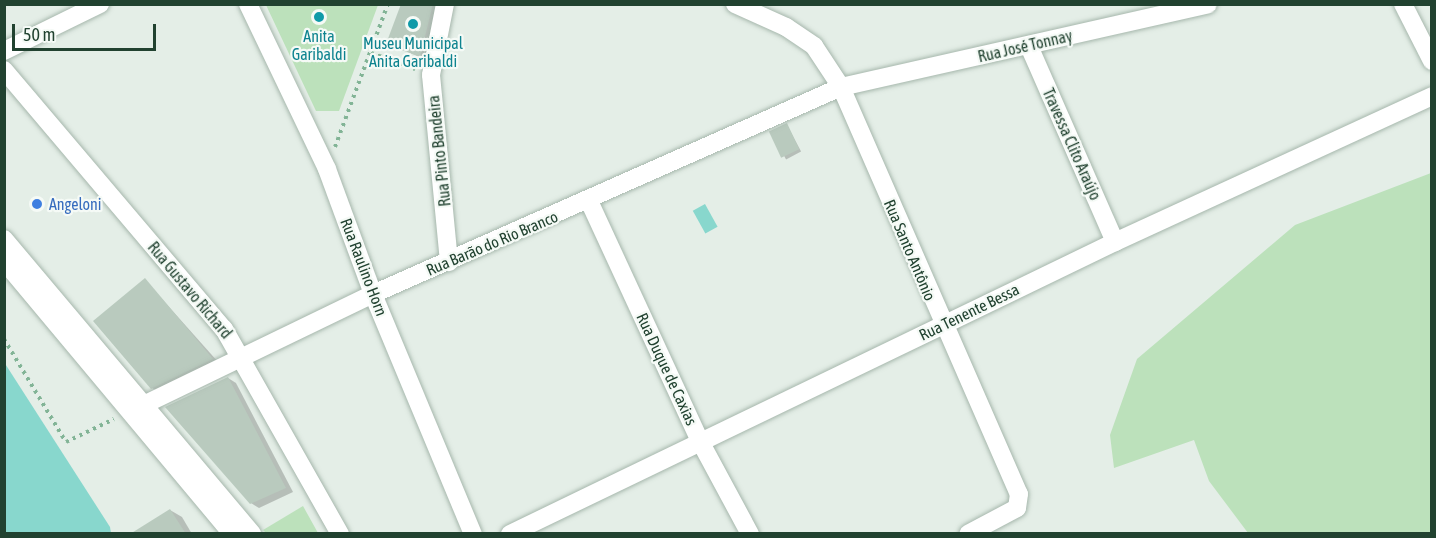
<!DOCTYPE html>
<html>
<head>
<meta charset="utf-8">
<style>
	body { margin:0 }
	#map { position:relative; width:1436px; height:538px; overflow:hidden; background:#e4eee7; font-family:"Asap Condensed",sans-serif }
	div>[style] { position:absolute }
	[style*='--x'] { left:calc(var(--x)*1px); top:calc(var(--y)*1px); width:calc(var(--w)*1px); rotate:calc(var(--a)*1deg) }
	.green>* { inset:0; background:#bce1bb }
	.water>* { inset:0; background:#88d7cd; transform-origin:0 0 }
	.shadow>* { inset:0; background:#0003; transform-origin:0 0 }
	.building>* { inset:0; background:#b9cabe; transform-origin:0 0 }
	.path>* { height:4px; margin-top:-2px; transform-origin:0; background:repeating-linear-gradient(90deg,#82b496 0 3px,transparent 0 7.5px) }
	.roads { filter:drop-shadow(0 0 2px #a6b7ac) drop-shadow(0 0 2px #a6b7ac) }
	.minor>* { height:18px; margin:-9px; padding:0 9px; transform-origin:9px; border-radius:9px; background:#fff }
	.tertiary>* { height:18px; margin:-9px; padding:0 9px; transform-origin:9px; border-radius:9px; background:#fff }
	.secondary>* { height:18px; margin:-9px; padding:0 9px; transform-origin:9px; border-radius:9px; background:#fff }
	.dots>* { width:16px; height:16px; translate:-50% -50%; box-sizing:border-box; border:3px solid #f5faf6; border-radius:50% }
	span { translate:-50% -50%; white-space:nowrap; text-align:center; line-height:1.15; -webkit-text-stroke:4.5px #f5faf6; paint-order:stroke }
	.culture-label { font-size:16px; color:#0d838f }
	.street-label { font-size:16px; color:#214230 }
	.shop-label { font-size:16px; color:#366cbe }
	.left { translate:0 -50%; text-align:left }
	.frame { position:absolute; inset:0; border:6px solid #214230; pointer-events:none }
	.scale { position:absolute; left:12px; top:24px; width:144px; height:27px; box-sizing:border-box; border:3px solid #214230; border-top:0; padding-left:8px; font-size:18px; line-height:21px; white-space:nowrap; color:#214230; -webkit-text-stroke:4px #f5faf6; paint-order:stroke }
</style>
</head>
<body>
<div id="map">
	<div class="green">
		<i style="clip-path:polygon(266px 5px,378px 5px,339px 111px,316px 111px)"></i>
		<i style="clip-path:polygon(1431px 173px,1431px 533px,1248px 533px,1209px 481px,1194px 440px,1114px 468px,1110px 435px,1137px 359px,1295px 225px)"></i>
		<i style="clip-path:polygon(303px 506px,318px 533px,266px 533px,263px 530px)"></i>
	</div>
	<div class="water">
		<i style="left:705px;top:204px;width:26px;height:14px;rotate:61deg"></i>
		<i style="clip-path:polygon(4px 362px,110px 527px,111px 533px,5px 533px)"></i>
	</div>
	<div class="shadow">
		<i style="clip-path:polygon(403px 4px,445px 4px,429px 61px,388px 43px)"></i>
		<i style="left:787px;top:125px;width:30px;height:17px;rotate:62deg"></i>
		<i style="clip-path:polygon(145px 280px,219px 363px,159px 392px,152px 388px)"></i>
		<i style="clip-path:polygon(228px 378px,236px 383px,293px 492px,259px 508px,251px 503px)"></i>
		<i style="clip-path:polygon(170px 510px,182px 517px,192px 534px,133px 534px)"></i>
	</div>
	<div class="building">
		<i style="clip-path:polygon(401px 4px,433px 4px,420px 57px,386px 44px)"></i>
		<i style="left:787px;top:123px;width:29px;height:20px;rotate:65deg"></i>
		<i style="clip-path:polygon(145px 278px,213px 359px,151px 389px,93px 321px)"></i>
		<i style="clip-path:polygon(228px 377px,286px 488px,250px 504px,165px 407px)"></i>
		<i style="clip-path:polygon(170px 509px,186px 534px,130px 534px)"></i>
	</div>
	<div class="path">
		<i style="--x:371;--y:53;--w:47;--a:20"></i>
		<i style="--x:335;--y:147;--w:153;--a:-69.7"></i>
		<i style="--x:4;--y:339;--w:120;--a:59"></i>
		<i style="--x:66;--y:442;--w:53;--a:-25.6"></i>
	</div>
	<div class="roads">
		<div class="minor">
			<i style="--x:248;--y:4;--w:183;--a:64.4"></i>
			<i style="--x:327;--y:169;--w:133;--a:69.8"></i>
			<i style="--x:373;--y:294;--w:260;--a:67.4"></i>
			<i style="--x:445;--y:4;--w:72;--a:101.2"></i>
			<i style="--x:431;--y:75;--w:188;--a:84.5"></i>
			<i style="--x:735;--y:4;--w:56;--a:24.3"></i>
			<i style="--x:786;--y:27;--w:34;--a:34"></i>
			<i style="--x:814;--y:46;--w:49;--a:56.6"></i>
			<i style="--x:841;--y:87;--w:444;--a:66.4"></i>
			<i style="--x:1019;--y:494;--w:14;--a:98"></i>
			<i style="--x:1017;--y:508;--w:55;--a:152"></i>
			<i style="--x:1403;--y:4;--w:64;--a:63"></i>
			<i style="--x:1029;--y:46;--w:214;--a:66.3"></i>
			<i style="--x:4;--y:51;--w:107;--a:-26.1"></i>
			<i style="--x:4;--y:70;--w:340;--a:49.7"></i>
			<i style="--x:224;--y:329;--w:236;--a:60.5"></i>
			<i style="--x:589;--y:201;--w:267;--a:65.2"></i>
			<i style="--x:131;--y:411;--w:269;--a:-25.8"></i>
			<i style="--x:373;--y:294;--w:512;--a:-23.86"></i>
			<i style="--x:841;--y:87;--w:376;--a:-12.7"></i>
		</div>
		<div class="tertiary">
			<i style="--x:701;--y:443;--w:103;--a:61.7"></i>
			<i style="--x:510;--y:534;--w:672;--a:-25.76"></i>
			<i style="--x:1115;--y:242;--w:349;--a:-24.7"></i>
		</div>
		<div class="secondary">
			<i style="--x:4;--y:239;--w:385;--a:49.9"></i>
			<i style="--x:4;--y:261;--w:356;--a:50.1"></i>
		</div>
	</div>
	<div class="dots">
		<i style="left:319px;top:17px;background:#0f9aa8"></i>
		<i style="left:413px;top:24px;background:#0f9aa8"></i>
		<i style="left:37px;top:204px;background:#3f7fe0"></i>
	</div>
	<div class="culture-label">
		<span style="left:319px;top:45px">Anita<br>Garibaldi</span>
		<span style="left:413px;top:52px">Museu Municipal<br>Anita Garibaldi</span>
	</div>
	<div class="street-label">
		<span style="left:1025px;top:46px;rotate:-13deg">Rua José Tonnay</span>
		<span style="left:1072px;top:144px;rotate:66deg">Travessa Clito Araújo</span>
		<span style="left:439px;top:151px;rotate:-96deg">Rua Pinto Bandeira</span>
		<span style="left:492px;top:243px;rotate:-23deg">Rua Barão do Rio Branco</span>
		<span style="left:910px;top:250px;rotate:67deg">Rua Santo Antônio</span>
		<span style="left:364px;top:267px;rotate:69deg">Rua Raulino Horn</span>
		<span style="left:190px;top:290px;rotate:50deg">Rua Gustavo Richard</span>
		<span style="left:969px;top:312px;rotate:-26deg">Rua Tenente Bessa</span>
		<span style="left:667px;top:369px;rotate:65deg">Rua Duque de Caxias</span>
	</div>
	<div class="shop-label">
		<span class="left" style="left:49px;top:204px">Angeloni</span>
	</div>
	<div class="frame"></div>
	<div class="scale">50 m</div>
</div>
</body>
</html>
